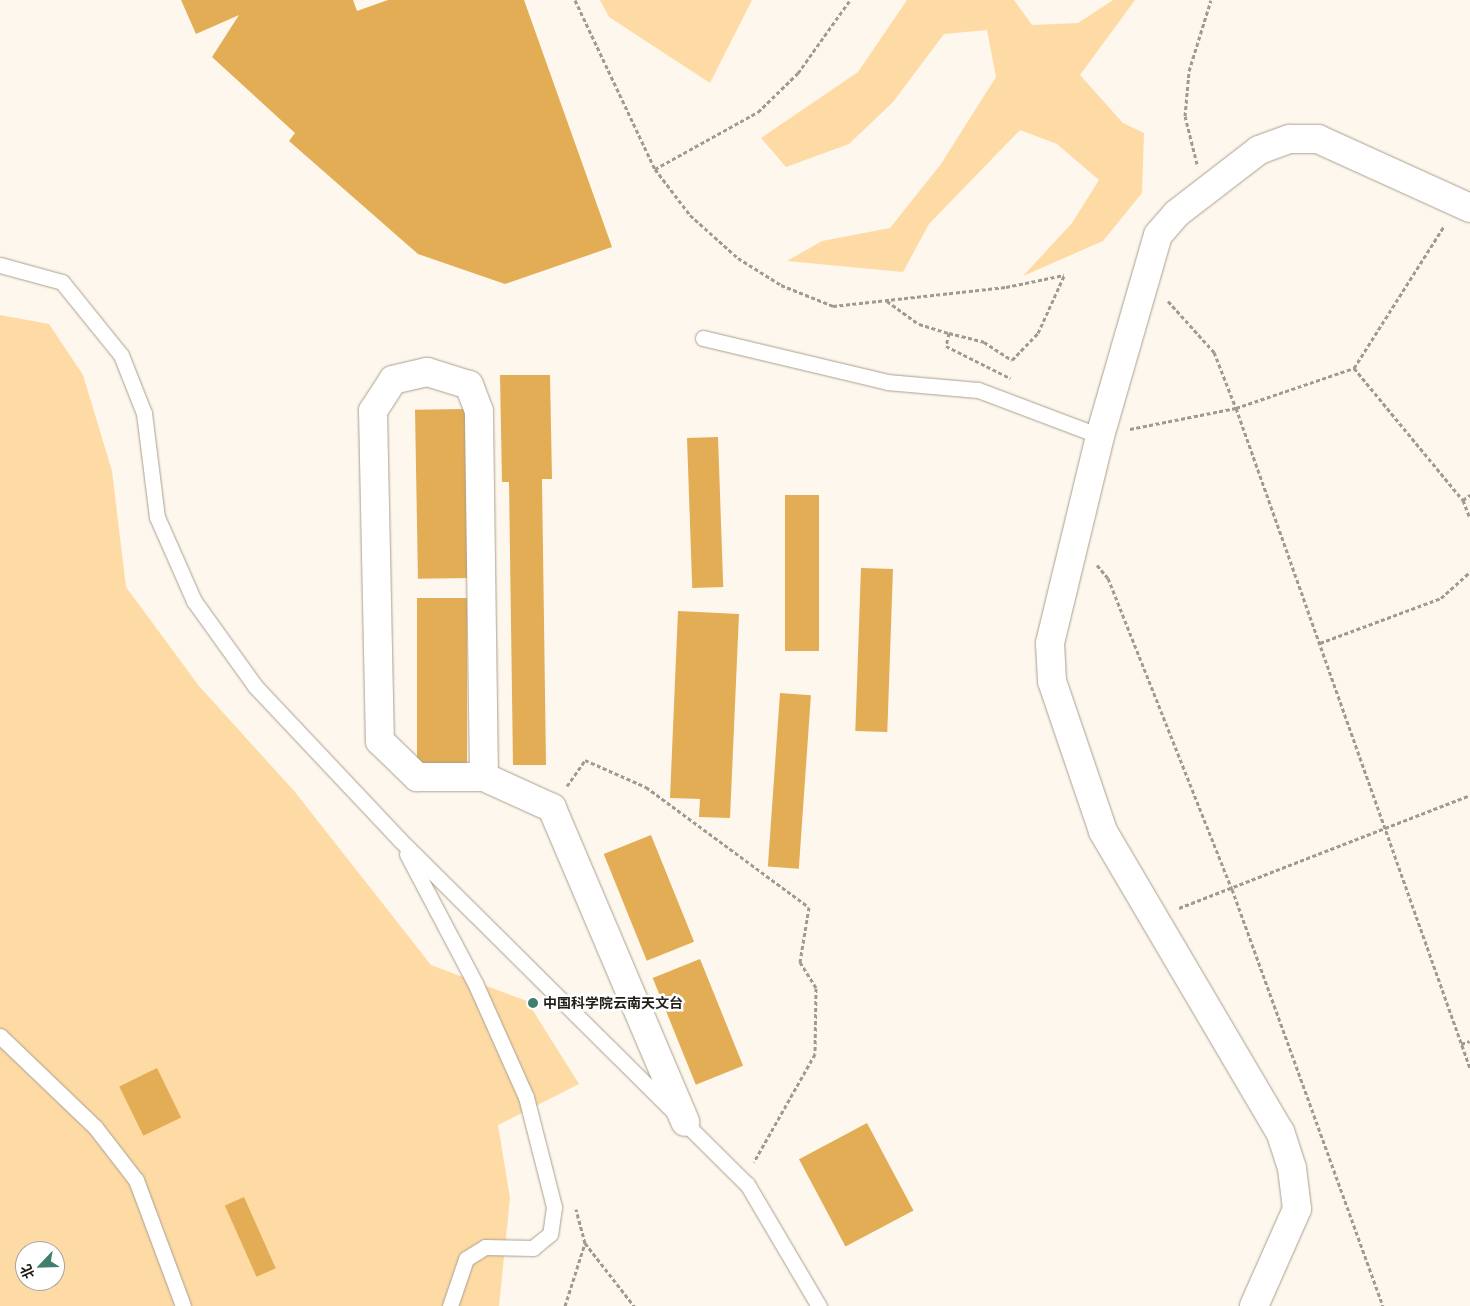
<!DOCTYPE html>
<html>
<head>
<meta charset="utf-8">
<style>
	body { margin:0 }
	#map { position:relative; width:1470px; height:1306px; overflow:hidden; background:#fef7ed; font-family:"IBM Plex Sans","Noto Sans SC",sans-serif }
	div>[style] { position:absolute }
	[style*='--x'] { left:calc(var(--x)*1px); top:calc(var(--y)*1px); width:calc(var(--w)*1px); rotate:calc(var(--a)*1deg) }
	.green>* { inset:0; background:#fedba5 }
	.building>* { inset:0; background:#e2ad55; transform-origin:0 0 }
	.path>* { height:3px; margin-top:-1.5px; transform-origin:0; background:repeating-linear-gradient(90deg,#a09b92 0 4px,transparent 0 6.5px) }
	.roads { filter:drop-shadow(0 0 1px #aa9f8f) drop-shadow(0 0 1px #aa9f8f) }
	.service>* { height:15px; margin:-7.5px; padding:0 7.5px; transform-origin:7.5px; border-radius:7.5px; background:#fff }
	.minor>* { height:28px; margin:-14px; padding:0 14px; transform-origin:14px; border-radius:14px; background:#fff }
	.dots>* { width:14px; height:14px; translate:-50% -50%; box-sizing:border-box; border:2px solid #fff; border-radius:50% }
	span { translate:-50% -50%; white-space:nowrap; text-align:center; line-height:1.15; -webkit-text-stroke:5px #fff; paint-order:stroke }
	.poi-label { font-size:14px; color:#211d17; font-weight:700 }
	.left { translate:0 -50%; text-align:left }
	.north { position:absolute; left:15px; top:1241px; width:50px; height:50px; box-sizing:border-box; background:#fff; border:1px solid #a6a5a2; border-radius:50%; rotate:246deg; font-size:14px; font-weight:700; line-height:20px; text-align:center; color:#211d17 }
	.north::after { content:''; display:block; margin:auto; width:18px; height:22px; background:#3e7f6f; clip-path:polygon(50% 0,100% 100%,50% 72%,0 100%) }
</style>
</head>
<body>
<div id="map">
	<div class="green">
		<i style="clip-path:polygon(600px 0,752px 0,710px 83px,609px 17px)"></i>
		<i style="clip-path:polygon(907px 0,1014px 0,1032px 25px,1078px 23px,1113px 0,1135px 0,1080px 75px,1123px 123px,1144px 133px,1142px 193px,1103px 241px,1023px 276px,1072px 223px,1099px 180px,1057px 144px,1020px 130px,929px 224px,903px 272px,787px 261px,822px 241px,890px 228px,941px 164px,996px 77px,987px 30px,944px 34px,893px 102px,849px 144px,786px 167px,761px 138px,858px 72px)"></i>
		<i style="clip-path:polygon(evenodd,0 315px,49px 324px,83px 375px,112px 471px,126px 587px,199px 686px,295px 792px,431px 965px,527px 1001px,579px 1084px,498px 1125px,510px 1198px,499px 1306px,0 1306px,0 315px,25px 1251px,55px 1251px,55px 1281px,25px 1281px,25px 1251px)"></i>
	</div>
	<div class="building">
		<i style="clip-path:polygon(181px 0,353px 0,357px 11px,388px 0,524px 0,612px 247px,505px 284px,418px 254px,289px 141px,295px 133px,212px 57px,239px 15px,196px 34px)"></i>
		<i style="clip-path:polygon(500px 375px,550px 375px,552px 479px,542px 479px,546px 765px,513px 765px,509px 482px,502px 482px)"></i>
		<i style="left:465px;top:409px;width:169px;height:50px;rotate:89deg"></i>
		<i style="left:718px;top:437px;width:150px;height:31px;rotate:88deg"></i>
		<i style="left:785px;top:495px;width:34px;height:156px"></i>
		<i style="left:861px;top:568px;width:32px;height:163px;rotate:2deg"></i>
		<i style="left:417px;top:598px;width:50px;height:169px"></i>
		<i style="clip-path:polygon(678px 611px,739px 614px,730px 818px,699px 817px,700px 799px,670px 798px)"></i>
		<i style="left:780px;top:693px;width:31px;height:174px;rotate:4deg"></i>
		<i style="left:651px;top:835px;width:115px;height:51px;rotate:68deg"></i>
		<i style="left:700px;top:959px;width:115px;height:51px;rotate:68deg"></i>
		<i style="left:157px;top:1068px;width:55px;height:42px;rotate:64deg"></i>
		<i style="left:867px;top:1123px;width:99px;height:77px;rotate:62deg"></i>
		<i style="left:244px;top:1197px;width:78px;height:21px;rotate:66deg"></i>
	</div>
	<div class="path">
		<i style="--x:575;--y:0;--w:187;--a:64.7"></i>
		<i style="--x:655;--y:169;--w:58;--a:52.7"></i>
		<i style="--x:690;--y:215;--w:64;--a:41.9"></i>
		<i style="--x:738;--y:258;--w:51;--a:32.1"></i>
		<i style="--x:781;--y:285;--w:56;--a:22"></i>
		<i style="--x:833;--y:306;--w:174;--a:-6.3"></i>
		<i style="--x:1006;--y:287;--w:59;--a:-11.7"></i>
		<i style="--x:1197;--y:164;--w:49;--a:-104"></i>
		<i style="--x:1185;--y:116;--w:45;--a:-84.9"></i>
		<i style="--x:1189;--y:71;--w:74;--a:-72.8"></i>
		<i style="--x:655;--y:169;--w:118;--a:-29"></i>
		<i style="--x:758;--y:112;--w:56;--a:-44.3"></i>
		<i style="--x:798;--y:73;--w:90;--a:-54.5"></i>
		<i style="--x:887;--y:301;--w:39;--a:36"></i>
		<i style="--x:919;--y:324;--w:31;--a:17"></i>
		<i style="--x:949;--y:333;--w:13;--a:103"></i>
		<i style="--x:946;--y:346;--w:72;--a:26.6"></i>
		<i style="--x:1168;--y:301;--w:69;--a:48"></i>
		<i style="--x:1214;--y:352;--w:60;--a:68.6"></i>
		<i style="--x:1236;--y:408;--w:700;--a:70.48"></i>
		<i style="--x:949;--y:333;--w:36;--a:14"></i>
		<i style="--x:984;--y:342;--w:33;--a:33"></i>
		<i style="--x:1012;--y:360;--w:37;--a:-46"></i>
		<i style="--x:1038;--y:333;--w:63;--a:-65.5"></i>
		<i style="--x:1354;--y:368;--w:171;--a:50.5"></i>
		<i style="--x:1463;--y:500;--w:19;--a:69"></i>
		<i style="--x:1130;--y:429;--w:108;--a:-11.2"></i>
		<i style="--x:1236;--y:408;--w:125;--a:-18.7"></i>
		<i style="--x:1354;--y:368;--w:168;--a:-57.6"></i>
		<i style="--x:1463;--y:500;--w:9;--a:-36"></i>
		<i style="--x:1097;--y:565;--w:17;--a:50"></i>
		<i style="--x:1108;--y:578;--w:335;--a:68.3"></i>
		<i style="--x:1232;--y:889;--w:443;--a:70.1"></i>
		<i style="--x:1320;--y:643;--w:129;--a:-20.4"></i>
		<i style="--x:1441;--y:598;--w:39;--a:-42"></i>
		<i style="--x:567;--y:786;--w:32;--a:-55"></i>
		<i style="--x:585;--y:760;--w:67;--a:23.9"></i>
		<i style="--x:646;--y:787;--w:202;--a:36.4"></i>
		<i style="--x:809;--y:907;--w:56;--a:99.3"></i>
		<i style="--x:800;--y:962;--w:31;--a:58"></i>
		<i style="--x:816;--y:988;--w:66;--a:90.9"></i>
		<i style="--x:815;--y:1054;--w:124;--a:119.5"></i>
		<i style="--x:1179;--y:908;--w:312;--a:-21.2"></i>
		<i style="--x:1461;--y:1044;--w:9;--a:-18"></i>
		<i style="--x:585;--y:1243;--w:80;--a:52.1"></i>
		<i style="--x:565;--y:1306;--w:66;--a:-72.4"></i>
		<i style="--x:585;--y:1243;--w:35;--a:-105"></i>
	</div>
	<div class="roads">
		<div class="service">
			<i style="--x:0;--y:265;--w:64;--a:15.3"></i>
			<i style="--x:62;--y:282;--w:94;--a:51.1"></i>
			<i style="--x:121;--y:355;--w:62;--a:68.4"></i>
			<i style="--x:144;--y:413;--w:105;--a:82.9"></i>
			<i style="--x:157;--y:517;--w:92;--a:66.2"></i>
			<i style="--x:194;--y:601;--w:105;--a:54.3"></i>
			<i style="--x:255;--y:686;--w:210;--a:46.7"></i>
			<i style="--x:399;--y:839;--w:490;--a:44.8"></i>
			<i style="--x:747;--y:1184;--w:142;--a:59.5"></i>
			<i style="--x:703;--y:338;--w:189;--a:13.4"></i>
			<i style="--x:887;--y:382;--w:91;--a:5"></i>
			<i style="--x:978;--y:390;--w:130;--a:20.7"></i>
			<i style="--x:407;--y:854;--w:146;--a:62.2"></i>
			<i style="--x:475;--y:983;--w:125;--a:65.9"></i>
			<i style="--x:526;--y:1097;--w:114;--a:75.7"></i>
			<i style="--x:554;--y:1207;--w:27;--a:98"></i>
			<i style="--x:550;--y:1234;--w:22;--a:141"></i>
			<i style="--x:533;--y:1248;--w:48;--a:-178.8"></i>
			<i style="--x:485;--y:1247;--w:22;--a:148"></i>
			<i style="--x:466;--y:1259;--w:50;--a:108.8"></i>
			<i style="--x:0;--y:1036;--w:132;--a:43.8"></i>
			<i style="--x:95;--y:1127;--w:67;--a:52.3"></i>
			<i style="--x:136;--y:1180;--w:134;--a:69.5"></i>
		</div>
		<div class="minor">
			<i style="--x:484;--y:777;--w:366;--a:-90.8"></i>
			<i style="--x:479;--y:411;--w:28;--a:-111"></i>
			<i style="--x:469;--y:385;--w:44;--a:-162.8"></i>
			<i style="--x:427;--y:372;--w:35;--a:167"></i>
			<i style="--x:393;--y:380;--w:37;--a:123"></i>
			<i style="--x:373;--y:411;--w:330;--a:88.8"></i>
			<i style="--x:380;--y:741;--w:52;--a:44.2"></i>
			<i style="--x:417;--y:777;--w:67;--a:0"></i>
			<i style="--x:484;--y:777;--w:75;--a:24.5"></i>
			<i style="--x:552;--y:808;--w:341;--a:67"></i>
			<i style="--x:1254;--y:1306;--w:106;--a:-66.1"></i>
			<i style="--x:1297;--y:1209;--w:41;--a:-97"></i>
			<i style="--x:1292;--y:1168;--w:38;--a:-108"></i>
			<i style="--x:1280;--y:1132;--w:349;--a:-120.5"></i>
			<i style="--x:1103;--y:831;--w:158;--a:-108.8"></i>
			<i style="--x:1052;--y:681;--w:38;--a:-93"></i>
			<i style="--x:1050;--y:643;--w:213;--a:-76.4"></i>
			<i style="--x:1100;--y:436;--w:209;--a:-73.9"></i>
			<i style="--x:1158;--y:235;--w:28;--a:-49"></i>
			<i style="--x:1176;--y:214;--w:105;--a:-37.6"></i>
			<i style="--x:1259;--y:150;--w:33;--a:-20"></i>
			<i style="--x:1290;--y:139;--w:28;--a:0"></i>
			<i style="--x:1318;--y:139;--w:167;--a:24.4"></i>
		</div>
	</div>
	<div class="dots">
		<i style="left:533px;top:1003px;background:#3e7f6f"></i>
	</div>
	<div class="poi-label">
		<span class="left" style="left:543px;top:1003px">中国科学院云南天文台</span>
	</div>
	<div class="north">北</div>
</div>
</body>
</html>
